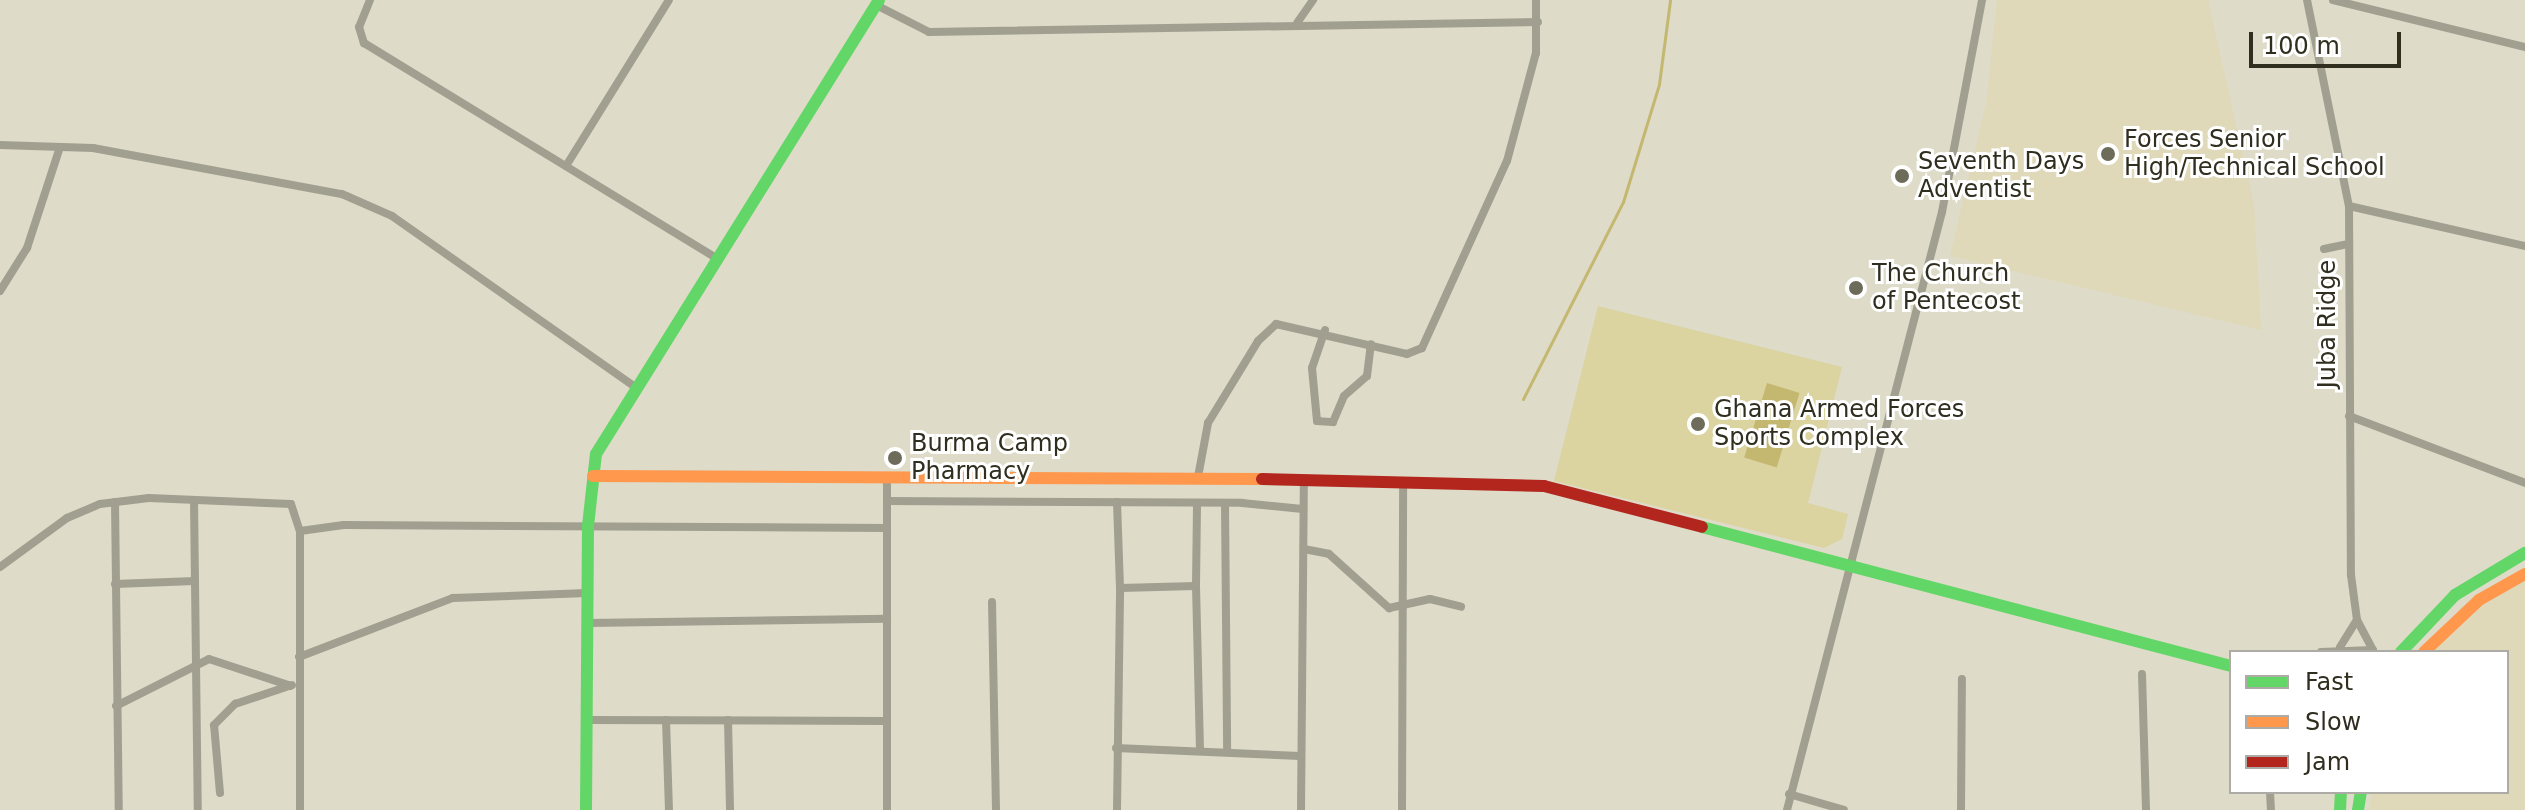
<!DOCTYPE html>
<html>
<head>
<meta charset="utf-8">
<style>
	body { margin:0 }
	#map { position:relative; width:2525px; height:810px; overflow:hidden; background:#dedbc8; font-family:"DejaVu Sans",sans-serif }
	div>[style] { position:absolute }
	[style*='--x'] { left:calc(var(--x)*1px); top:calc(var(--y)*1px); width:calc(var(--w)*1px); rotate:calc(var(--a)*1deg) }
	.built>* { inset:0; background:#dfd9b9 }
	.green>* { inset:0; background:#dbd3a0 }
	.water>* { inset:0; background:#c4b870; transform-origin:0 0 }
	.stream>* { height:3px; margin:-1.5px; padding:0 1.5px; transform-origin:1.5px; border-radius:1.5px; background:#c4b870 }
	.street>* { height:8px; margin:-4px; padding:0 4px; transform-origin:4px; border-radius:4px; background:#a19f90 }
	.fast>* { height:12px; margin:-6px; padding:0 6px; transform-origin:6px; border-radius:6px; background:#63d668 }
	.slow>* { height:12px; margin:-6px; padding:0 6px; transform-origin:6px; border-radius:6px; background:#ff974d }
	.jam>* { height:12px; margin:-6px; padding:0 6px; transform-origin:6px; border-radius:6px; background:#b3261e }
	.dots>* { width:22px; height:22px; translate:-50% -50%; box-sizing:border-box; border:4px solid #fff; border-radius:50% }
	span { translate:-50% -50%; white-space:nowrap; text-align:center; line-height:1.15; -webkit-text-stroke:6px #fff; paint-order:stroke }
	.poi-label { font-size:24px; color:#302e1f }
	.left { translate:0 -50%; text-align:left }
	.street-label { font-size:24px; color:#302e1f }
	.legend { position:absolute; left:2229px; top:650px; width:280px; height:144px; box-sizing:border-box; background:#fff; border:2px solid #acaba5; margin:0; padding:10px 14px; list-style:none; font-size:24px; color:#302e1f }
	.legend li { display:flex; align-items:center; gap:16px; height:40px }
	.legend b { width:40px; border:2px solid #acaba5 }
	.scale { position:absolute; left:2249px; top:32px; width:152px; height:36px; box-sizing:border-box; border:4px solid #302e1f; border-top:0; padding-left:10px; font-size:24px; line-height:28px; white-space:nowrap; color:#302e1f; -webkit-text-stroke:6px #fff; paint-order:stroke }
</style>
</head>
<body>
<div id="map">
	<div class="built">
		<i style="clip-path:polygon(1997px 0,2208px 0,2254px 204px,2261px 330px,1950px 256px,1986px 103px)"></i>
		<i style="clip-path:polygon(2525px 580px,2525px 810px,2369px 810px,2372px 792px,2507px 792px,2507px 652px,2433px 652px,2482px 606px)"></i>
	</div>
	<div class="green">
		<i style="clip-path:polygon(1598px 306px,1842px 367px,1808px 503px,1848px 514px,1842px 539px,1824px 548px,1554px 481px)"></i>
	</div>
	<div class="water">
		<i style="left:1767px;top:383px;width:34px;height:78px;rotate:17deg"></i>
	</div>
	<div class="stream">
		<i style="--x:1523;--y:399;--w:221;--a:-63.1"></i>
		<i style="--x:1623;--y:202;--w:123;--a:-73"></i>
		<i style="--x:1659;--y:84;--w:85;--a:-82.5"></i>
	</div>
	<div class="street">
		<i style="--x:370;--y:0;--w:29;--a:112"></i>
		<i style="--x:359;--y:27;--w:17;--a:73"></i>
		<i style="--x:364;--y:43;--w:416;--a:31.4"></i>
		<i style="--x:2307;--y:0;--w:210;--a:78.5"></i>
		<i style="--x:2349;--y:206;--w:369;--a:89.7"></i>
		<i style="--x:2351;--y:575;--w:45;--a:82.4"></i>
		<i style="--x:2357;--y:620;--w:34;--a:62"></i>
		<i style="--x:2333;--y:0;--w:198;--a:13.8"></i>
		<i style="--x:876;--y:5;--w:59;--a:27"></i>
		<i style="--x:929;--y:32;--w:609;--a:-0.94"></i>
		<i style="--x:1297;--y:23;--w:28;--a:-55"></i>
		<i style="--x:0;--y:145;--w:93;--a:1.8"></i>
		<i style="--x:93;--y:148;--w:253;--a:10.5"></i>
		<i style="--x:342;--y:194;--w:55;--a:23.7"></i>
		<i style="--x:392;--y:216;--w:299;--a:35.1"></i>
		<i style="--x:566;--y:166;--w:195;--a:-58.2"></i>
		<i style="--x:2349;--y:206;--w:180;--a:12.8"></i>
		<i style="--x:2324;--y:249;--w:25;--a:-12"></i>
		<i style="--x:0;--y:291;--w:51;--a:-57.9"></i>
		<i style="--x:27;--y:248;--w:106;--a:-71.9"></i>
		<i style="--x:1325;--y:330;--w:40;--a:108.9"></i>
		<i style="--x:1312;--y:368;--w:53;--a:84.6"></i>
		<i style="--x:1317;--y:421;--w:16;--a:4"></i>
		<i style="--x:1333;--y:422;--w:28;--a:-67"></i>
		<i style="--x:1344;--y:396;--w:30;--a:-41"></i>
		<i style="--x:1367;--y:376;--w:32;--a:-83"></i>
		<i style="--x:2349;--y:416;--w:188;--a:20.8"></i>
		<i style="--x:1198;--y:477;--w:55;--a:-79.5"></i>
		<i style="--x:1208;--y:423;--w:96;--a:-58.6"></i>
		<i style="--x:1258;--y:341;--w:25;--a:-43"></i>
		<i style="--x:1276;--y:324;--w:134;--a:12.9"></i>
		<i style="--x:1407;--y:354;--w:16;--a:-22"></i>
		<i style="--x:1422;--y:348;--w:205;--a:-65.6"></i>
		<i style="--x:1507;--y:161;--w:112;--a:-75"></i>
		<i style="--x:1536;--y:53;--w:53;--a:-90"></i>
		<i style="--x:887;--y:478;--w:332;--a:90"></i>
		<i style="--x:194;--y:500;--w:310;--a:89.3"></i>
		<i style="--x:887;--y:501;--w:355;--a:0.3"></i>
		<i style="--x:1242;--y:503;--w:61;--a:5.6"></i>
		<i style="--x:115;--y:502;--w:308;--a:89.3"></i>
		<i style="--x:1117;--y:502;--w:86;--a:88"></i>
		<i style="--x:1225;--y:503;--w:248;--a:89.5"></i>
		<i style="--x:300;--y:531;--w:44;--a:-7.8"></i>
		<i style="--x:344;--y:525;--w:543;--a:0.32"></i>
		<i style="--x:1304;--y:549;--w:25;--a:11"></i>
		<i style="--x:1329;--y:554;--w:81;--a:42"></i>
		<i style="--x:1389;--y:608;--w:42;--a:-12.4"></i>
		<i style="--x:1430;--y:599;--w:32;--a:14"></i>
		<i style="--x:0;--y:567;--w:83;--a:-36.2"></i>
		<i style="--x:67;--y:518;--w:36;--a:-23"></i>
		<i style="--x:100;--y:504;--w:49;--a:-7"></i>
		<i style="--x:149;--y:498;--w:142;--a:2.4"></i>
		<i style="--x:291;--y:504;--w:28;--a:72"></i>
		<i style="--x:300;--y:531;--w:279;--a:90"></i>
		<i style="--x:115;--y:584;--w:80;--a:-2.1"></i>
		<i style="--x:1196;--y:586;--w:164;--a:88.6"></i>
		<i style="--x:992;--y:602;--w:208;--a:88.9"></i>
		<i style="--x:588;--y:623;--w:299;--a:-0.8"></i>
		<i style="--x:2340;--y:647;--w:32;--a:-58"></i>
		<i style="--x:2321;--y:652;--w:52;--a:-2.2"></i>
		<i style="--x:299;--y:657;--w:165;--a:-21"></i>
		<i style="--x:453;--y:598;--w:134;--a:-2.1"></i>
		<i style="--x:2142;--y:674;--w:136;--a:88.3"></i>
		<i style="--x:116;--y:706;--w:104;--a:-26.8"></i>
		<i style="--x:209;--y:659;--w:86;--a:18.2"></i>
		<i style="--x:587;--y:720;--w:300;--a:0.2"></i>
		<i style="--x:666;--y:720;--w:90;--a:88.1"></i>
		<i style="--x:728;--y:720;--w:90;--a:88.7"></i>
		<i style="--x:1116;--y:748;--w:184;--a:2.5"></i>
		<i style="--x:2270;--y:792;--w:18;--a:87"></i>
		<i style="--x:220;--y:793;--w:68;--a:-95"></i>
		<i style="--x:214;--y:725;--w:30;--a:-45"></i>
		<i style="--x:235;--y:704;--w:60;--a:-18.4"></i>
		<i style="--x:1789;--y:794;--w:57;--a:16.2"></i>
		<i style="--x:1117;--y:810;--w:222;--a:-89.2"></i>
		<i style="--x:1120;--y:588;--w:76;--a:-1.5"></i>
		<i style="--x:1196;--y:586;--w:82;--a:-89.3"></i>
		<i style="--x:1301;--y:810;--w:329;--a:-89.5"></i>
		<i style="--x:1402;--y:810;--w:329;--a:-89.8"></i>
		<i style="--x:1787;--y:810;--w:618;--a:-75.47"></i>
		<i style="--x:1942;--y:212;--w:216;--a:-79.3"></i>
		<i style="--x:1961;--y:810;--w:131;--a:-89.6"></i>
	</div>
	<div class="fast">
		<i style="--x:1702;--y:527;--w:547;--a:14.72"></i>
		<i style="--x:2401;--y:652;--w:79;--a:-46.5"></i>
		<i style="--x:2455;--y:595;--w:82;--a:-31"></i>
		<i style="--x:586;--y:810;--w:284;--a:-89.6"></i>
		<i style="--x:588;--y:526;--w:72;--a:-83.7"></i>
		<i style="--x:596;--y:454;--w:535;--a:-58.06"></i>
		<i style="--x:2340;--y:810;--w:18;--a:-87"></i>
		<i style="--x:2358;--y:810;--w:18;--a:-81"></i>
	</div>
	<div class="slow">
		<i style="--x:593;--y:476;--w:669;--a:0.26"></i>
		<i style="--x:2424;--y:652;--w:76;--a:-43.4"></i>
		<i style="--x:2479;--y:600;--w:53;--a:-29.5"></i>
	</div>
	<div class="jam">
		<i style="--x:1262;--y:479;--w:282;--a:1.4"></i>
		<i style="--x:1544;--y:486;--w:163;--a:14.5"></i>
	</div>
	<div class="dots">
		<i style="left:2108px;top:154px;background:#6d6b5a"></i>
		<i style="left:1902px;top:176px;background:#6d6b5a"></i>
		<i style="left:1856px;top:288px;background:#6d6b5a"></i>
		<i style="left:1698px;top:424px;background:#6d6b5a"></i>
		<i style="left:895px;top:458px;background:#6d6b5a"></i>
	</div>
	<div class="poi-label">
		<span class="left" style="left:2124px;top:154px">Forces Senior<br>High/Technical School</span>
		<span class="left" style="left:1918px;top:176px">Seventh Days<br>Adventist</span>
		<span class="left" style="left:1872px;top:288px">The Church<br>of Pentecost</span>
		<span class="left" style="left:1714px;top:424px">Ghana Armed Forces<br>Sports Complex</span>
		<span class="left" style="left:911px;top:458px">Burma Camp<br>Pharmacy</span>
	</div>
	<div class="street-label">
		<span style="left:2328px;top:324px;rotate:-90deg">Juba Ridge</span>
	</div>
	<ul class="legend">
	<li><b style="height:10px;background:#63d668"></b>Fast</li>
	<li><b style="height:10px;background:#ff974d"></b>Slow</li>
	<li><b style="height:10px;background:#b3261e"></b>Jam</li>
	</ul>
	<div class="scale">100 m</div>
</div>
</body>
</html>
